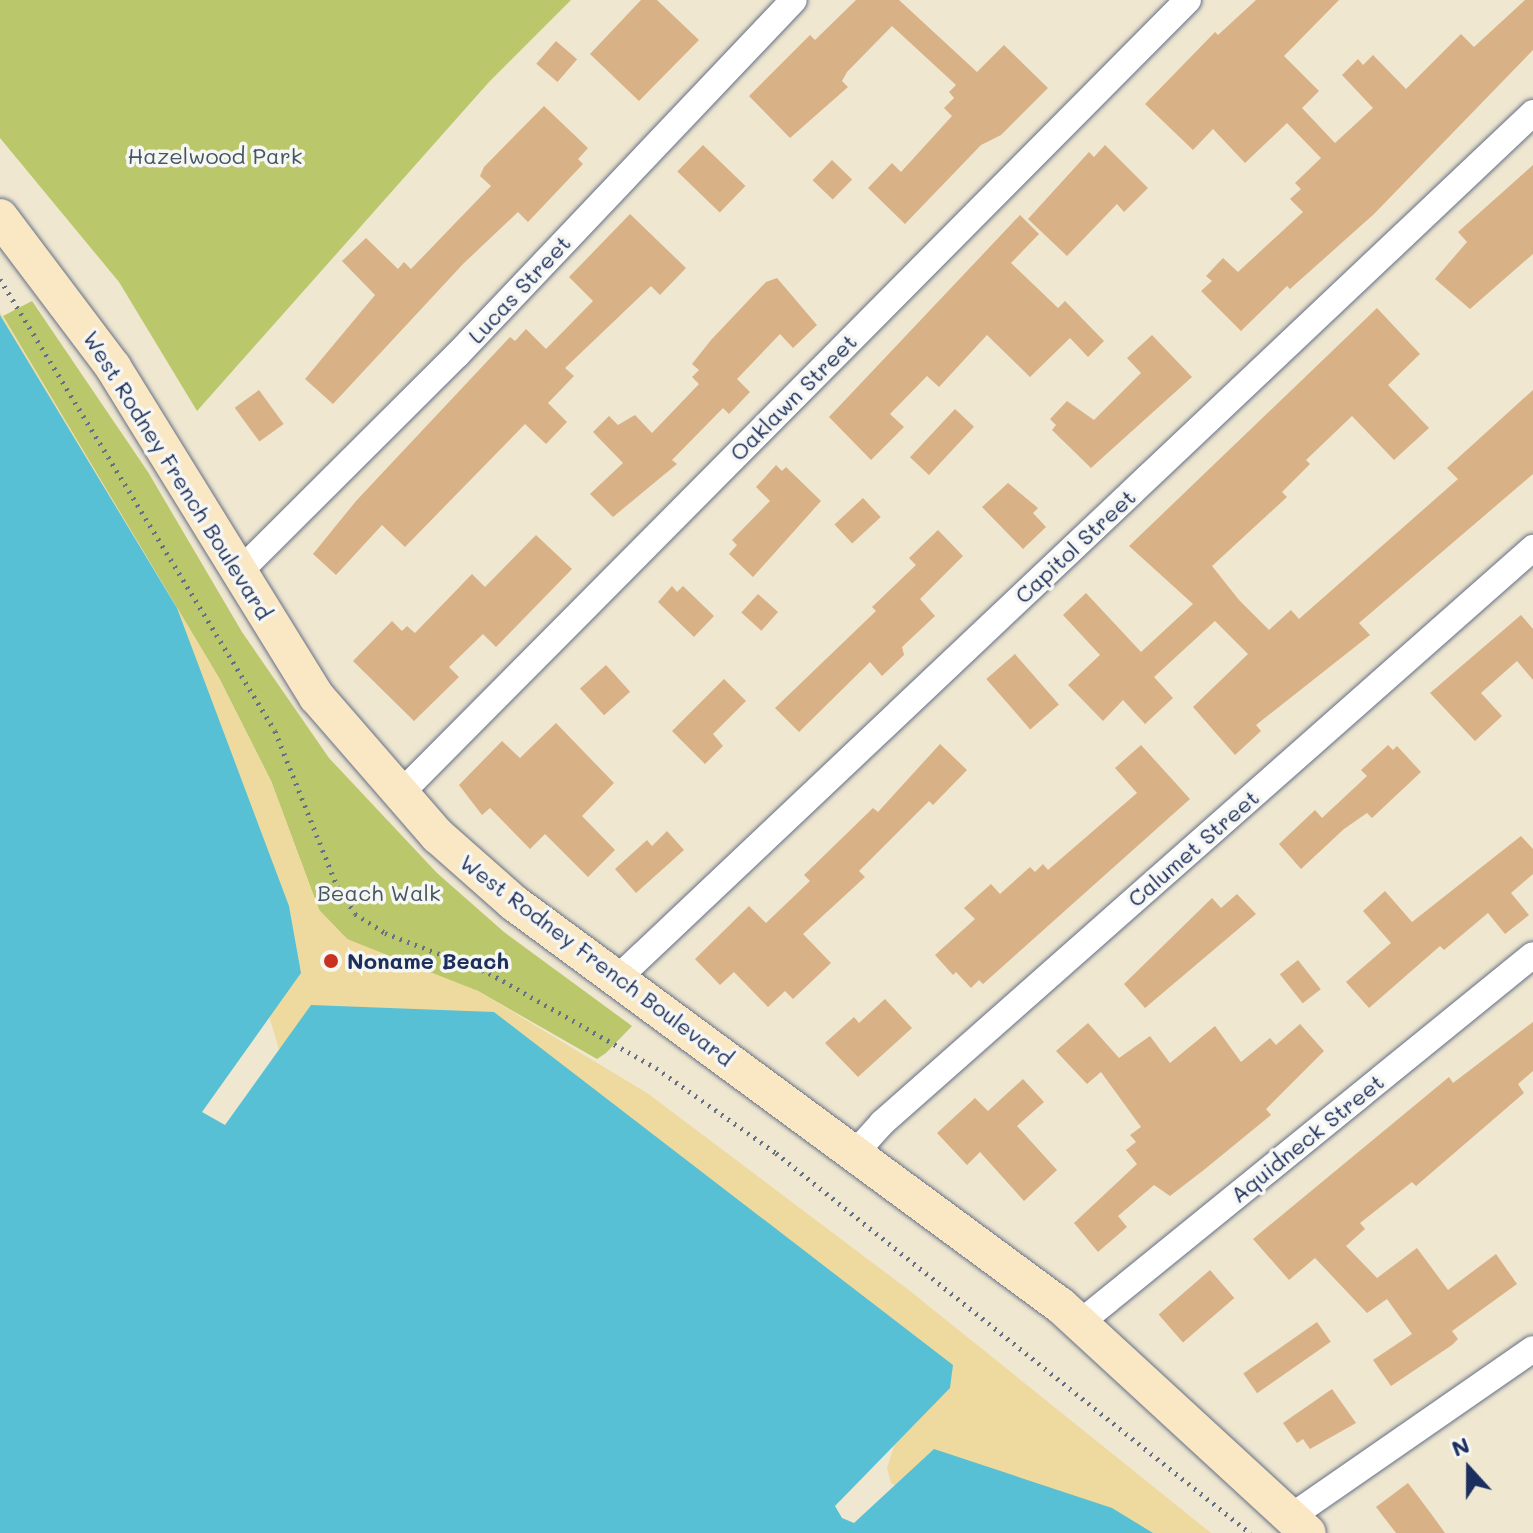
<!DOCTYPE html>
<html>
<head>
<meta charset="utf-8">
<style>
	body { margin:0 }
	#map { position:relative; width:1533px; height:1533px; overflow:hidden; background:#efe7d0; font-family:Mali,sans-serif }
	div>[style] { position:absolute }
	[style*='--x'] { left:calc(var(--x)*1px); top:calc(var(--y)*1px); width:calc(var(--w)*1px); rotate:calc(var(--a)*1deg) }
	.green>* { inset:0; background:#bac86b }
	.sand>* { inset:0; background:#eeda9e }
	.water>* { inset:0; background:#57c0d4 }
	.building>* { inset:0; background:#d9b187; transform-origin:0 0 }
	.path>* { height:5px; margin-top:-2.5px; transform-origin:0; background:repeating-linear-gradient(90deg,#656f86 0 2px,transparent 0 8px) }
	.roads { filter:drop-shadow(0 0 2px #656f86) drop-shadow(0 0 2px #656f86) }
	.minor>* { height:26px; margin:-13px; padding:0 13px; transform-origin:13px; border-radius:13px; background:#fff }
	.secondary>* { height:36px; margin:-18px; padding:0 18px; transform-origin:18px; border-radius:18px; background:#fae7c3 }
	.dots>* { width:22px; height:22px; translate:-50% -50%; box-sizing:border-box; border:4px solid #f6f6f2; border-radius:50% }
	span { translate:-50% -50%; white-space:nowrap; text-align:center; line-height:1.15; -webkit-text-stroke:7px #f6f6f2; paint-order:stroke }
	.park-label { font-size:22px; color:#435561 }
	.street-label { font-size:22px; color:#1b2f5e }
	.poi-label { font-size:22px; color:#1b2f5e; font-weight:700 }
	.left { translate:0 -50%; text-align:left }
	.north { position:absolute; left:1429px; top:1429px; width:80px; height:80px; -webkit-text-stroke:6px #f6f6f2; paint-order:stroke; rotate:339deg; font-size:22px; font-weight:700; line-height:32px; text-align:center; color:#1b2f5e }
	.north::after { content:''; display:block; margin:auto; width:28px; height:36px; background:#1b2f5e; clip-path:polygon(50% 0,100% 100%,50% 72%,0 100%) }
</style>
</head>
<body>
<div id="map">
	<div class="green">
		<i style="clip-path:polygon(0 0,571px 0,489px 82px,197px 411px,119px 282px,0 138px)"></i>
		<i style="clip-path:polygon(32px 301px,148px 472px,242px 632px,329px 758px,437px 873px,504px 932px,632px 1026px,606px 1053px,597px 1059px,478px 991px,375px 953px,347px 939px,319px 910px,271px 781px,219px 678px,3px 316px)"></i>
	</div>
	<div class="sand">
		<i style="clip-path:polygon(0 312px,219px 678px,271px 781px,319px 910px,347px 939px,478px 991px,647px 1093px,910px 1291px,1211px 1533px,1025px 1533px,919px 1500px,891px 1483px,887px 1468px,898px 1434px,280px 1053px,269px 1016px,0 414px)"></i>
	</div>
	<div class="water">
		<i style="clip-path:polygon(0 315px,177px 608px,289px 906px,301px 973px,202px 1112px,225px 1125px,311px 1005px,494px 1012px,953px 1365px,950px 1388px,835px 1506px,842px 1518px,854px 1523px,934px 1449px,1112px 1508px,1153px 1533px,0 1533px)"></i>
	</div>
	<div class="building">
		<i style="clip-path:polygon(641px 0,657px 0,699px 40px,639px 101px,590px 54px)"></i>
		<i style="clip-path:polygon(856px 0,899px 0,977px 72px,1004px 45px,1048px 88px,1001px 135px,981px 145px,905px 224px,868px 188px,892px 163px,901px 172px,952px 116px,944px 108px,954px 98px,949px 92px,956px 85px,892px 26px,847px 72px,842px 81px,848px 87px,790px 138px,749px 96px,810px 35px,815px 40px)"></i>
		<i style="clip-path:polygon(1256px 0,1339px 0,1284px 56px,1319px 91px,1302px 108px,1335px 143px,1373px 108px,1342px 75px,1358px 59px,1363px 65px,1373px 55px,1406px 89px,1461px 34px,1474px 47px,1525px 0,1533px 0,1533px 50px,1374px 214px,1290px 289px,1287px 286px,1241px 331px,1201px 291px,1212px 281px,1206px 276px,1223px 258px,1238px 272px,1303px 212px,1290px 199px,1301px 189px,1295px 183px,1321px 158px,1287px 123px,1245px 163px,1213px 129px,1193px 150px,1145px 104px,1215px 32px,1218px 35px)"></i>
		<i style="left:556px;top:41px;width:28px;height:30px;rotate:41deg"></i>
		<i style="clip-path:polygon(544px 106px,588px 148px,578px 159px,583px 164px,528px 222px,518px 212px,463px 264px,333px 404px,305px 379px,375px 295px,342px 261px,366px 238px,398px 269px,404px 262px,411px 269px,491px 186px,480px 176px,484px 167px)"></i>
		<i style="left:703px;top:145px;width:59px;height:37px;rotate:44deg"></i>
		<i style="clip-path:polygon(1105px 145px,1148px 188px,1124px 212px,1117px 204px,1067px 256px,1028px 219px,1089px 152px,1094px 157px)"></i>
		<i style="left:832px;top:160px;width:28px;height:28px;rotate:44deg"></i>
		<i style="clip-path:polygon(1533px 165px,1533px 254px,1470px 309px,1435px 279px,1467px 242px,1458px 232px)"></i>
		<i style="clip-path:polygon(630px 214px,686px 268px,660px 295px,651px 286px,565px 368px,574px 376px,548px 403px,567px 422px,546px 444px,525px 424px,405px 547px,382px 525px,336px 575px,313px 554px,356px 501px,510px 337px,515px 341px,526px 329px,546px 349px,593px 301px,569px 277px)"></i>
		<i style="clip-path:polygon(1020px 215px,1039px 234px,1011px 263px,1058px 308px,1065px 301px,1104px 341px,1088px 357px,1070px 338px,1030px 377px,987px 335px,939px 387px,927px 376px,890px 414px,904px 427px,871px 460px,829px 417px)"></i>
		<i style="clip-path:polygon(777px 278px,817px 325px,793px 348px,780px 334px,737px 379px,750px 392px,729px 414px,723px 408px,672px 460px,677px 464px,613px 517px,590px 494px,623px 463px,593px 432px,609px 416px,618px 425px,635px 415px,652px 433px,699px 384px,692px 377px,699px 370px,692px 364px,711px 340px,766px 282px)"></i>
		<i style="clip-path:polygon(1377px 308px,1420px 354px,1388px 385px,1429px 428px,1394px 460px,1352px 416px,1306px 460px,1310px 464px,1282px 492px,1287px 497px,1212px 566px,1239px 600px,1269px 630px,1291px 610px,1299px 619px,1458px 479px,1447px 468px,1533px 390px,1533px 474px,1359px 623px,1370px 635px,1256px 725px,1261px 731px,1235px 755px,1193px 707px,1248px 654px,1215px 621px,1154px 677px,1173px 698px,1145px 724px,1123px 700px,1103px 721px,1068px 685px,1100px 655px,1063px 615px,1086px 593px,1141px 652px,1193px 604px,1129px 546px)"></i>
		<i style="clip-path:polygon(1152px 335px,1192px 377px,1091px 468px,1052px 430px,1056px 425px,1050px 419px,1067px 401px,1094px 420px,1141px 373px,1127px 358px)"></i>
		<i style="left:259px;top:390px;width:42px;height:30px;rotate:54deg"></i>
		<i style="left:955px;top:409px;width:26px;height:66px;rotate:43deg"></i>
		<i style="clip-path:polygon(776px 465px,782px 471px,786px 467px,821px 501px,753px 577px,729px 554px,737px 545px,732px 540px,770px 501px,756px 487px)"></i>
		<i style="clip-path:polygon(1008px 483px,1038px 508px,1033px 513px,1046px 527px,1023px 549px,982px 507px)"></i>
		<i style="left:863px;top:498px;width:26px;height:39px;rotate:47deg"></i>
		<i style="clip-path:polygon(938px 530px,963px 556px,920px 599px,935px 616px,902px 647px,904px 655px,882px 676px,870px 662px,799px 732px,775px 708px,876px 611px,872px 607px,916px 565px,909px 558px)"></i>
		<i style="clip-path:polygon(536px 535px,572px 569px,496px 647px,483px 634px,449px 667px,459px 677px,414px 721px,353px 661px,392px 621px,402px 631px,407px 626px,415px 633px,472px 574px,485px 587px)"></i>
		<i style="clip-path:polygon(672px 586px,677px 592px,683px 586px,714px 616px,694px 637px,658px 602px)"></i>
		<i style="left:758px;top:594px;width:27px;height:25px;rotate:42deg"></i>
		<i style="clip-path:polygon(1521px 615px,1533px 629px,1533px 680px,1517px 661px,1481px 693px,1502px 716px,1475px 741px,1430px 693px)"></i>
		<i style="left:1015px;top:654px;width:67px;height:38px;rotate:49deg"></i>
		<i style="left:606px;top:665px;width:36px;height:35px;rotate:48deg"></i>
		<i style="clip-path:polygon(724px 679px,746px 701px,713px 734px,723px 746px,705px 764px,672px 731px)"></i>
		<i style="clip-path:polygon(556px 723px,614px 783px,582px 816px,615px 850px,588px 877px,545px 834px,530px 849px,490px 808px,482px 815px,459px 785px,502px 741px,520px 758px)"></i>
		<i style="clip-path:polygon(940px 744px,967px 770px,933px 805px,929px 801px,859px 871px,865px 877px,803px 934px,831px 963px,793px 999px,785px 991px,768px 1007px,734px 972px,720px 985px,695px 959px,749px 906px,766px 923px,810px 881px,804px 875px,873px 808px,878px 812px)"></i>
		<i style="clip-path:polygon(1141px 745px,1190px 799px,983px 984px,979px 980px,971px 988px,956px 972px,953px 975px,935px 955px,975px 919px,964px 908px,991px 884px,1000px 894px,1030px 867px,1035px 872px,1043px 864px,1048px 870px,1137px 793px,1115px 768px)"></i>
		<i style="clip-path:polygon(1388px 745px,1393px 750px,1397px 746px,1421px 772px,1372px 818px,1367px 813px,1344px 829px,1301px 869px,1279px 844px,1315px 810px,1322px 818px,1367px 776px,1361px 770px)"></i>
		<i style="clip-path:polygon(667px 831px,684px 850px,636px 893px,615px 869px,647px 840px,652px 846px)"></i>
		<i style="clip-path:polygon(1521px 836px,1533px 849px,1533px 874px,1511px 893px,1529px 915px,1505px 934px,1488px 913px,1444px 950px,1440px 946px,1369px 1008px,1346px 982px,1391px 943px,1363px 911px,1385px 891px,1412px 922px)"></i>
		<i style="clip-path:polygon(1237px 894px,1256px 914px,1145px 1008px,1124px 984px,1212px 898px,1221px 908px)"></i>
		<i style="left:1298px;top:960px;width:37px;height:23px;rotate:52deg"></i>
		<i style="clip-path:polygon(885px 999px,912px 1028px,858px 1077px,825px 1043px,854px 1017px,859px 1023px)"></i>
		<i style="clip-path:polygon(1533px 1022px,1533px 1071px,1518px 1084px,1524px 1093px,1416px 1186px,1412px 1182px,1360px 1223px,1365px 1229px,1346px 1246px,1377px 1278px,1417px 1248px,1448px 1290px,1496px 1254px,1517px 1284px,1452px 1331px,1458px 1339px,1452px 1345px,1391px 1386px,1373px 1360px,1412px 1334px,1387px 1299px,1367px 1313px,1315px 1258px,1289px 1280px,1253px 1239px,1449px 1077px,1453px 1083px)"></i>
		<i style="clip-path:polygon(1088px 1023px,1119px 1058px,1150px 1036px,1170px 1063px,1215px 1026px,1241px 1062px,1270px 1038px,1276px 1045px,1300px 1024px,1324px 1051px,1266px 1109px,1271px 1115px,1205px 1169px,1170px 1196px,1154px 1185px,1118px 1216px,1127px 1227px,1098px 1252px,1074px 1223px,1137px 1164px,1126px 1150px,1136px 1142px,1130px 1135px,1141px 1127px,1101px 1072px,1087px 1084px,1056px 1051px)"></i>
		<i style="clip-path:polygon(1023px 1079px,1044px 1102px,1017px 1126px,1057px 1170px,1024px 1201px,980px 1152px,967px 1165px,937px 1133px,975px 1098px,988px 1111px)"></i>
		<i style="left:1210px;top:1270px;width:37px;height:68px;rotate:49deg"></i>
		<i style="left:1317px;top:1322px;width:24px;height:90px;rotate:55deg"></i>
		<i style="clip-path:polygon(1332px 1389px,1356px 1423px,1310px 1449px,1303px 1439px,1297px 1443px,1283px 1423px)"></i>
		<i style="clip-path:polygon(1408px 1483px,1432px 1515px,1445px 1533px,1396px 1533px,1376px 1507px)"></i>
	</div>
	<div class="path">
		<i style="--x:0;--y:279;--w:529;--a:58.68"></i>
		<i style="--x:275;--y:731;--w:167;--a:68.2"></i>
		<i style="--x:337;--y:886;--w:33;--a:57"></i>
		<i style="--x:355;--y:914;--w:36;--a:32"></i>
		<i style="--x:385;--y:933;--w:111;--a:21"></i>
		<i style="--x:489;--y:973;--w:192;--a:29.6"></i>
		<i style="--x:656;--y:1068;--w:147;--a:35.3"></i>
		<i style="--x:776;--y:1153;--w:608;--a:38.72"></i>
	</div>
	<div class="roads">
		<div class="minor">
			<i style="--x:238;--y:573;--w:309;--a:-44.9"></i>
			<i style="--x:457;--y:355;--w:489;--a:-46.5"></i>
			<i style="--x:399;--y:795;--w:1120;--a:-45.22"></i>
			<i style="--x:618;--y:978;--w:1259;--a:-43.39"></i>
			<i style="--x:856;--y:1152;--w:39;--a:-48"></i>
			<i style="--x:882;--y:1123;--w:869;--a:-41.45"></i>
			<i style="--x:1081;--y:1322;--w:582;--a:-39.07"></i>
			<i style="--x:1292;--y:1516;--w:293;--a:-34.7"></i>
		</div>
		<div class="secondary">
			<i style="--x:0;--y:217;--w:188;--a:53"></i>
			<i style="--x:113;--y:367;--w:388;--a:58.3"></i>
			<i style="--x:317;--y:697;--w:184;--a:49"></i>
			<i style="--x:438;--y:836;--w:101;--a:41.4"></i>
			<i style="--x:514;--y:903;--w:679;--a:36.38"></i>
			<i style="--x:1061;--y:1306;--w:335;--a:42.6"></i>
		</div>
	</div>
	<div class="dots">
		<i style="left:331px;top:961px;background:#c8321e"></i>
	</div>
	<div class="park-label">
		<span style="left:215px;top:156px">Hazelwood Park</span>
		<span style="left:379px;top:893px">Beach Walk</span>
	</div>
	<div class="street-label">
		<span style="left:519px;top:289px;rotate:-47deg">Lucas Street</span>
		<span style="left:793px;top:397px;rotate:-45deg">Oaklawn Street</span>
		<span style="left:178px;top:475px;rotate:58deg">West Rodney French Boulevard</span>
		<span style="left:1075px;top:546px;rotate:-43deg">Capitol Street</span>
		<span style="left:1193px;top:848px;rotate:-41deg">Calumet Street</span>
		<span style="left:597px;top:960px;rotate:37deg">West Rodney French Boulevard</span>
		<span style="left:1307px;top:1138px;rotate:-39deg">Aquidneck Street</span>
	</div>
	<div class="poi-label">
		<span class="left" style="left:347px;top:961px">Noname Beach</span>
	</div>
	<div class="north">N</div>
</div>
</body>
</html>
